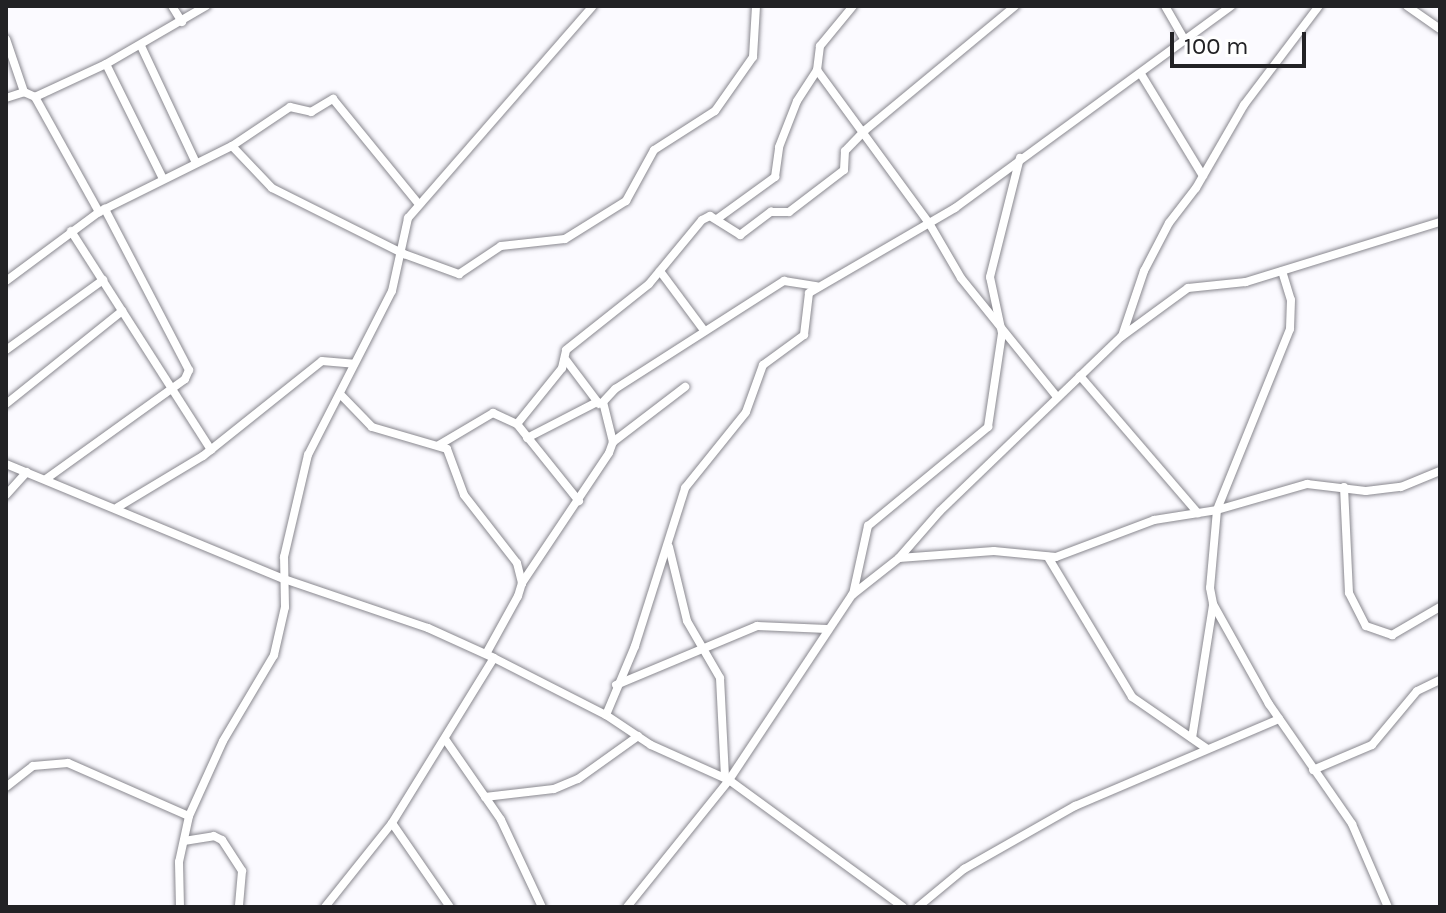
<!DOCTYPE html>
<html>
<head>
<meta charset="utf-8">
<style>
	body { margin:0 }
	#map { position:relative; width:1446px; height:913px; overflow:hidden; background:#fbfaff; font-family:Karla,sans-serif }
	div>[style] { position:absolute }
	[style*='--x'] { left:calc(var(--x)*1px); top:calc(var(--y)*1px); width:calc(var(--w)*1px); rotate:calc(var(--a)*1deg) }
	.roads { filter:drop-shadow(0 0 2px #89888f) drop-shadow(0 0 2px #89888f) }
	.minor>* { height:8px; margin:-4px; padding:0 4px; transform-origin:4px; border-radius:4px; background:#fff }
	span { translate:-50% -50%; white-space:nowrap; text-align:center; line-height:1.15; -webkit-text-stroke:6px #fff; paint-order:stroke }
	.frame { position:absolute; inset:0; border:8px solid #222225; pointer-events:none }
	.scale { position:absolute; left:1170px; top:32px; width:136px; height:36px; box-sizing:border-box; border:4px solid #222225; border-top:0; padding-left:10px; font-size:24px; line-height:28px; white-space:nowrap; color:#222225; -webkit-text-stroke:6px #fff; paint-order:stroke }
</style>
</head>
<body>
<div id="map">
	<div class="roads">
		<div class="minor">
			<i style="--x:172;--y:6;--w:19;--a:58"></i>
			<i style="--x:853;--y:6;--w:52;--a:129.5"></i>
			<i style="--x:820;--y:46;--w:24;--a:97"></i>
			<i style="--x:817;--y:70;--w:190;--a:53.8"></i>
			<i style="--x:929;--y:223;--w:64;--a:59.8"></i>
			<i style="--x:961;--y:278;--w:153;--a:51.1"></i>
			<i style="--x:1165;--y:6;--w:39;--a:60"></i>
			<i style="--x:1407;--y:6;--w:40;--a:34.9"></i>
			<i style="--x:6;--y:39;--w:56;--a:71.2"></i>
			<i style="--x:141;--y:46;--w:129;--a:64.8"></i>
			<i style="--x:106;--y:64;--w:128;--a:63.6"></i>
			<i style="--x:1141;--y:74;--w:119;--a:58.7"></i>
			<i style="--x:35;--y:97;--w:78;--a:-24.9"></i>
			<i style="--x:106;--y:64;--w:116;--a:-30.1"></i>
			<i style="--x:6;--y:98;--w:19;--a:-18"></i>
			<i style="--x:24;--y:92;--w:12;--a:24"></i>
			<i style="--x:35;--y:97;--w:132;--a:60.9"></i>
			<i style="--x:232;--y:146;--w:58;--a:46.4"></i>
			<i style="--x:272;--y:188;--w:148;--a:26.6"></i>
			<i style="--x:404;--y:254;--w:59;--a:20"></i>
			<i style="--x:459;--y:274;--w:50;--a:-33.7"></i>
			<i style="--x:501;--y:246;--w:64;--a:-6.2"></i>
			<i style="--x:565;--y:239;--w:72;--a:-31.9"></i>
			<i style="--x:626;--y:201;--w:58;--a:-61.2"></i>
			<i style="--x:654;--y:150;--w:72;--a:-32.6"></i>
			<i style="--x:715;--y:111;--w:66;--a:-54.9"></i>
			<i style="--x:753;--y:57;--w:51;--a:-86.6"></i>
			<i style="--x:717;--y:219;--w:72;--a:-35.9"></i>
			<i style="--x:775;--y:177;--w:30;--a:-82"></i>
			<i style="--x:779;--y:147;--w:49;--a:-68.6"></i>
			<i style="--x:797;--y:101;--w:37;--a:-57"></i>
			<i style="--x:71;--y:231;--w:260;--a:57.4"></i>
			<i style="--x:660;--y:271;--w:72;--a:53.4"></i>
			<i style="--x:1282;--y:271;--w:30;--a:73"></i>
			<i style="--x:1291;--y:300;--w:29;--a:92"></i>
			<i style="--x:1290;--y:329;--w:195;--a:112"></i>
			<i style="--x:1217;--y:510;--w:78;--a:95.1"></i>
			<i style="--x:1210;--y:588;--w:16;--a:79"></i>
			<i style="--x:1213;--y:604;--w:115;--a:60.8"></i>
			<i style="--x:1269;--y:704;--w:146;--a:55.3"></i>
			<i style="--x:1352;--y:824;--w:90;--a:66.6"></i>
			<i style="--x:6;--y:281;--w:116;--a:-36.6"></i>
			<i style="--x:99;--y:212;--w:148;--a:-26.4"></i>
			<i style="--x:232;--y:146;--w:70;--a:-33.9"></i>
			<i style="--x:290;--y:107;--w:22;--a:13"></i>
			<i style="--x:311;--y:112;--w:26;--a:-31"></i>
			<i style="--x:333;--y:99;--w:133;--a:50.8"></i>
			<i style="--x:1122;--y:336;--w:69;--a:-71.3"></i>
			<i style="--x:1144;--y:271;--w:54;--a:-62.5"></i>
			<i style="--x:1169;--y:223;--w:44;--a:-52.4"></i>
			<i style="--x:1196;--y:188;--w:96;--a:-60"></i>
			<i style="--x:1244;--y:105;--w:124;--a:-52.9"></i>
			<i style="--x:6;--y:350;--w:120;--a:-35.8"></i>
			<i style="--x:566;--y:360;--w:55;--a:53.1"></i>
			<i style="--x:1080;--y:376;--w:181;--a:49.3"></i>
			<i style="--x:342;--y:396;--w:43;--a:45.9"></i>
			<i style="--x:372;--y:427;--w:78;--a:16.3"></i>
			<i style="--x:447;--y:449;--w:49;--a:69.7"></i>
			<i style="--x:464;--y:495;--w:86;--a:52.1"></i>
			<i style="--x:517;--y:563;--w:21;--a:76"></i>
			<i style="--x:522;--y:583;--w:14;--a:107"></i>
			<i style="--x:518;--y:596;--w:66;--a:118.9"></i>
			<i style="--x:6;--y:404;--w:149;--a:-38.7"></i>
			<i style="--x:517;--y:424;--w:99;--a:51.2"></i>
			<i style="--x:527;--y:438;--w:79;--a:-27.2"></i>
			<i style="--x:613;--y:442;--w:91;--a:-37.4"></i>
			<i style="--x:439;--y:445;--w:63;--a:-30.7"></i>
			<i style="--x:493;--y:413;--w:26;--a:25"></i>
			<i style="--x:517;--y:424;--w:72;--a:-51.2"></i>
			<i style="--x:562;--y:368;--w:18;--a:-77"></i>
			<i style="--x:566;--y:350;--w:106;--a:-38.5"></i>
			<i style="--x:649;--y:284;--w:83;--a:-50.4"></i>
			<i style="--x:702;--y:220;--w:9;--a:-27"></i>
			<i style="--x:710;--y:216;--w:36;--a:32"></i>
			<i style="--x:740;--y:235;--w:39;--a:-37"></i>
			<i style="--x:771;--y:212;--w:18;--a:0"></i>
			<i style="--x:789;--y:212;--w:69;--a:-37.4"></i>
			<i style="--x:844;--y:170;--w:19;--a:-87"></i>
			<i style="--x:845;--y:151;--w:28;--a:-46"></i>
			<i style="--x:864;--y:131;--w:196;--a:-39.6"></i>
			<i style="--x:6;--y:464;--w:301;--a:22.5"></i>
			<i style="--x:284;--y:579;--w:152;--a:18.8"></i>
			<i style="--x:428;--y:628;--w:72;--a:24.4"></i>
			<i style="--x:494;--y:658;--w:126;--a:27"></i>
			<i style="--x:606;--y:715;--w:54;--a:33.7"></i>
			<i style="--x:651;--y:745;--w:85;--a:24.2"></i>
			<i style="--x:729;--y:780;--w:215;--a:36.1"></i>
			<i style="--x:46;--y:479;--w:171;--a:-35.7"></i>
			<i style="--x:185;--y:379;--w:10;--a:-66"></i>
			<i style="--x:189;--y:370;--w:182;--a:-117.6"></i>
			<i style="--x:1344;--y:487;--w:106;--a:87.3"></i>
			<i style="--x:1349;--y:593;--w:37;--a:63"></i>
			<i style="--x:1366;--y:626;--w:28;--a:19"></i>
			<i style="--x:1392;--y:635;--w:56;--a:-30.3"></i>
			<i style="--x:6;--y:495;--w:31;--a:-48"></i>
			<i style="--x:118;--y:507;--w:99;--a:-31"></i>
			<i style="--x:203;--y:456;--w:152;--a:-38.6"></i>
			<i style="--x:322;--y:361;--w:32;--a:5"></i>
			<i style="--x:669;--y:547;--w:76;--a:76.3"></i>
			<i style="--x:687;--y:621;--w:66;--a:59.9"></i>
			<i style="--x:720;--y:678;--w:100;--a:87.1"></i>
			<i style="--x:1048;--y:557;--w:163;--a:59"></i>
			<i style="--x:1132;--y:697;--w:90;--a:34.6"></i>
			<i style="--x:899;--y:558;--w:95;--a:-4.2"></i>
			<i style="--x:994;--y:551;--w:62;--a:5.5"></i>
			<i style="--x:1056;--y:557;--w:105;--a:-20.7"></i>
			<i style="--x:1154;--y:520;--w:64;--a:-9"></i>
			<i style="--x:1217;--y:510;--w:94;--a:-16.1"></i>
			<i style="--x:1307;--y:484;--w:59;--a:6.8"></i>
			<i style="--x:1366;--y:491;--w:35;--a:-7"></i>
			<i style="--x:1401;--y:487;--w:42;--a:-22.3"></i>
			<i style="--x:522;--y:583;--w:156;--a:-56.2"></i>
			<i style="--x:609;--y:453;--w:12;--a:-70"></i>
			<i style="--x:613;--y:442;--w:41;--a:-104"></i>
			<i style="--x:603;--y:402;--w:18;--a:-47"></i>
			<i style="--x:615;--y:389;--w:201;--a:-32.6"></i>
			<i style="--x:784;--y:281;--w:33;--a:9"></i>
			<i style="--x:853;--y:594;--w:70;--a:-77.6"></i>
			<i style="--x:868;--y:526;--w:156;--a:-39.5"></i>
			<i style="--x:988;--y:427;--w:95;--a:-81.5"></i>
			<i style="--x:1002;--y:333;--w:57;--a:-102.1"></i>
			<i style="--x:990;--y:277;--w:123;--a:-75.9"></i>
			<i style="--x:616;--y:685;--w:153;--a:-22.7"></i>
			<i style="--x:757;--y:626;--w:70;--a:2.5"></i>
			<i style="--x:606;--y:715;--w:75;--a:-67.2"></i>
			<i style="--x:635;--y:646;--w:166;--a:-72.4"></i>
			<i style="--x:685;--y:488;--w:97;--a:-51.2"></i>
			<i style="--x:746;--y:412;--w:50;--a:-70.1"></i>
			<i style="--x:763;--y:365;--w:51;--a:-36.2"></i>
			<i style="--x:804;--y:335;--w:42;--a:-83.2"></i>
			<i style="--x:809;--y:293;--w:169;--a:-30.2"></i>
			<i style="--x:955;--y:208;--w:342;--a:-36.2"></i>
			<i style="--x:1192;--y:738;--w:135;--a:-81"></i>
			<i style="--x:445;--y:739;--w:98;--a:55.3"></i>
			<i style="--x:501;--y:820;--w:96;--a:64.8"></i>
			<i style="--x:1313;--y:770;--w:64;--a:-23"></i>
			<i style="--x:1372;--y:745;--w:70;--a:-50.2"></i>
			<i style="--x:1417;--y:691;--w:25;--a:-26"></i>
			<i style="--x:6;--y:787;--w:34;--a:-38"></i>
			<i style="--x:33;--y:766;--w:35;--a:-5"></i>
			<i style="--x:68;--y:763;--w:132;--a:23.7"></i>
			<i style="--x:485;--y:797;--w:69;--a:-6.6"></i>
			<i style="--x:554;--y:789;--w:26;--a:-23"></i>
			<i style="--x:578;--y:779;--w:74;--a:-35.6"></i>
			<i style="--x:392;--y:823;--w:102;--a:55.4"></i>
			<i style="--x:184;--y:841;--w:30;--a:-9"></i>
			<i style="--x:214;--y:836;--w:9;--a:27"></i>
			<i style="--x:222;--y:840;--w:37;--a:57"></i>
			<i style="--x:242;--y:871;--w:36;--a:95"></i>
			<i style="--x:180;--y:907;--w:45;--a:-91.3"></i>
			<i style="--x:179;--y:862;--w:47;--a:-77.7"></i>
			<i style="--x:189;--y:816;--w:82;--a:-65.6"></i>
			<i style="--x:223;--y:741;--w:100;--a:-59.3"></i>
			<i style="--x:274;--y:655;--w:49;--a:-77.1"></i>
			<i style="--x:285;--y:607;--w:50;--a:-91.1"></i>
			<i style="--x:284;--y:557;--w:105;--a:-76.8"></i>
			<i style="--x:308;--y:455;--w:184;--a:-62.9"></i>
			<i style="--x:392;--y:291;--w:75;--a:-77.6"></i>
			<i style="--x:408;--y:218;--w:281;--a:-48.9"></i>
			<i style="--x:325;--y:907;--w:107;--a:-51.4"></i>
			<i style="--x:392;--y:823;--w:194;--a:-58.3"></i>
			<i style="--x:627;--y:907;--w:163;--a:-51.2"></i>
			<i style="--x:729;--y:780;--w:222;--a:-56.4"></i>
			<i style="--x:852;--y:595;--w:60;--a:-38.2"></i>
			<i style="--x:899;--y:558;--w:62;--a:-48.9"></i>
			<i style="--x:940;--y:511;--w:251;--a:-43.9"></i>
			<i style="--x:1121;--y:337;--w:83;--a:-36.2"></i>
			<i style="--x:1188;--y:288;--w:58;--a:-5.9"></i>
			<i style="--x:1246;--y:282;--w:203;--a:-17.2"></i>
			<i style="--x:918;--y:907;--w:60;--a:-39.6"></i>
			<i style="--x:964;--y:869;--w:128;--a:-29.6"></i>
			<i style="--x:1075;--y:806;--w:222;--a:-23.1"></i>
		</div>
	</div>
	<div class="frame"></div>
	<div class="scale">100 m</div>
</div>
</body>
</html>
